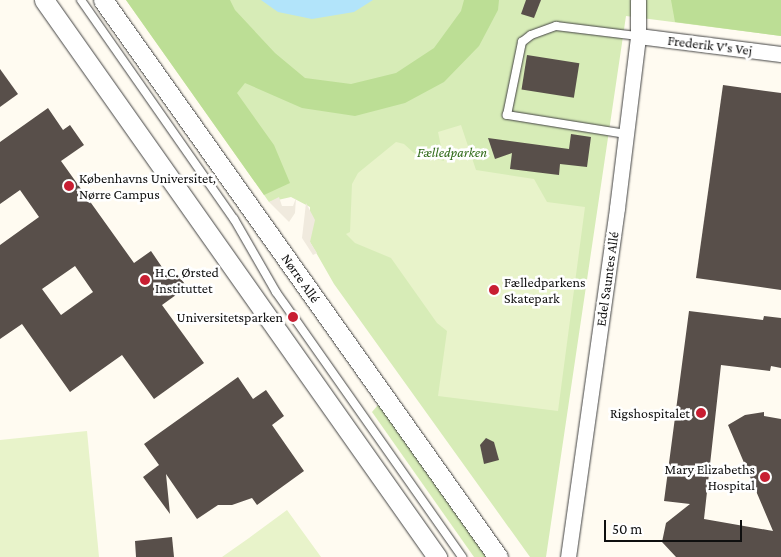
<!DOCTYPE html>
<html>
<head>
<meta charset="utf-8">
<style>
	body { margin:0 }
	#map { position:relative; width:781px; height:557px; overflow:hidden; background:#fffbf1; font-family:"Crimson Pro",serif }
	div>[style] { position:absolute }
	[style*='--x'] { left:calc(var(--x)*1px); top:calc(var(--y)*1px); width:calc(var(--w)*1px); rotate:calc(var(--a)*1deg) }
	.green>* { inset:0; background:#d7ecb7 }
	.forest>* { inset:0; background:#bcde95 }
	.pitch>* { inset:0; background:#e8f3ca }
	.plaza>* { inset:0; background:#f0eade }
	.water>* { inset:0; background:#b2e4fa }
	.building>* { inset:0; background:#584f4a; transform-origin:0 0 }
	.roads { filter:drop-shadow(0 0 1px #424242) drop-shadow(0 0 1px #424242) }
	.service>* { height:8px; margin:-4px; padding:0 4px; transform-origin:4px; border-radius:4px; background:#fff }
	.minor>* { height:15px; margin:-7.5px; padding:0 7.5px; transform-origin:7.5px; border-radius:7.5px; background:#fff }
	.tertiary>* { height:19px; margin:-9.5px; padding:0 9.5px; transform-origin:9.5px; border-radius:9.5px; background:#fff }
	.dots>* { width:14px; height:14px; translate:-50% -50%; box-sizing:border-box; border:2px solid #fff; border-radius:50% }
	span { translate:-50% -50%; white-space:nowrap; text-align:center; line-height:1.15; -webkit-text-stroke:5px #fff; paint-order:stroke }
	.street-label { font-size:14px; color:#0f0f0f }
	.park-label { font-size:14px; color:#316b1a; font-style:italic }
	.poi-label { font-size:14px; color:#0f0f0f }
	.left { translate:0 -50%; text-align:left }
	.right { translate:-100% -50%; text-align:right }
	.scale { position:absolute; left:604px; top:520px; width:138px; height:22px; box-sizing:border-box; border:2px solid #0f0f0f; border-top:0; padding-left:6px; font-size:15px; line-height:18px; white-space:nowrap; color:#0f0f0f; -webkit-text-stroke:4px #fff; paint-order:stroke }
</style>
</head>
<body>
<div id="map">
	<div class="green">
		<i style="clip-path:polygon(126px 0,781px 0,781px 36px,626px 16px,546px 557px,530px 557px,334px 284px,310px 242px,310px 207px,291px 197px,269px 202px)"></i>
		<i style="clip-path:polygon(378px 405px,383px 408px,487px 557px,474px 557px,372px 412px)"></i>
	</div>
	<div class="forest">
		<i style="clip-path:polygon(126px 0,230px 0,235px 10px,275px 53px,305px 78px,351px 84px,396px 73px,434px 48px,461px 11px,464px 0,499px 0,498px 10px,479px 46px,444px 82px,405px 103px,355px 116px,302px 108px,245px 83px,237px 93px,274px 145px,290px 183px,264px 195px)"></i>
		<i style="clip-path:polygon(671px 0,781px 0,781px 36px,675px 22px)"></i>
	</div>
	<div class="pitch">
		<i style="clip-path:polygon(461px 125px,476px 170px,534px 179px,547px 202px,585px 207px,558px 411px,438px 396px,447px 331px,437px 323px,391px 258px,355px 243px,346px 234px,350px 232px,352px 184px,358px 173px,396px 142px,404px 144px,414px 153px,444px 161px,438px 132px)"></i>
		<i style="clip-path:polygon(87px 431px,99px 557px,0 557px,0 440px)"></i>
		<i style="clip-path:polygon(287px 510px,321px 557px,222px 557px,249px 538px)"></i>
	</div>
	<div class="plaza">
		<i style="clip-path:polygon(279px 197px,282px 206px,293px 206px,296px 198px,295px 213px,289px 222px,269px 202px)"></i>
		<i style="clip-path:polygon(306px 203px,315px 220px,310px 242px,317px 253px,313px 255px,302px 238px)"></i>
	</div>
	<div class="water">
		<i style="clip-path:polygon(261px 0,373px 0,354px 12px,312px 19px,278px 12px)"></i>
	</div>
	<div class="building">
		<i style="clip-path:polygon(526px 0,541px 0,534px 18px,521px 14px)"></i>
		<i style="left:527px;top:55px;width:53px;height:35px;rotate:9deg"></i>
		<i style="clip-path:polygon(0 69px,18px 94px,0 107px)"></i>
		<i style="clip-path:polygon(723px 85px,781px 93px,781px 290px,696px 278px)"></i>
		<i style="clip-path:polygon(evenodd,48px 108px,63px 130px,70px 125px,84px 145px,61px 161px,134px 263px,151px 251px,166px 273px,173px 268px,187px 287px,162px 305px,204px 363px,154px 399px,122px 355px,70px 392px,22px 324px,0 339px,0 245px,39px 217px,20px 190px,0 204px,0 142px,48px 108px,75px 266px,93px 292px,61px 315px,42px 289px,75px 266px)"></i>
		<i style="clip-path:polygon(571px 134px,591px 137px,587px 167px,560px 164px,559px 175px,510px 169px,512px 153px,495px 159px,488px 138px,569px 149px)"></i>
		<i style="clip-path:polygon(689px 311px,763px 320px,764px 316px,781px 318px,781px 368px,771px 366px,770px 371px,721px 365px,704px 519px,773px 531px,728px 425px,745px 415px,764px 412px,764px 416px,781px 419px,781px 557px,676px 557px,662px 542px,666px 523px,690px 504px,664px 501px)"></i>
		<i style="clip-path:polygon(238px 377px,253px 399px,266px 390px,284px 416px,272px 425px,304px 471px,257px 505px,252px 498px,232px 505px,218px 505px,197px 519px,166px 474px,170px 514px,143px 477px,159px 465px,144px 444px)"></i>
		<i style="clip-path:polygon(486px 438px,494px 442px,499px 460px,484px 464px,480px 445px)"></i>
		<i style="clip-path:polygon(172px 537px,174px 557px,136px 557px,135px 541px)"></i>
	</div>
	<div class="roads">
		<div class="service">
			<i style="--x:81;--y:0;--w:267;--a:55.1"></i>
			<i style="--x:234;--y:219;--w:84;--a:60.1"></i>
			<i style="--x:276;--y:292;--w:324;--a:54.9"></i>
			<i style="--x:626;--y:134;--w:121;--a:-170.9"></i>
			<i style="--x:507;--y:115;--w:75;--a:-78.4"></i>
			<i style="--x:522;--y:42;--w:11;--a:-38"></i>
			<i style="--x:531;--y:35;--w:27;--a:-20"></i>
			<i style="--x:556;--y:26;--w:83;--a:7"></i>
		</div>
		<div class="minor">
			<i style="--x:638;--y:36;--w:144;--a:7.2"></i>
			<i style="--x:568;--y:557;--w:352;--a:-82"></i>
			<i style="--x:617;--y:208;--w:173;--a:-83"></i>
			<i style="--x:638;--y:36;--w:36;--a:-90"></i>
		</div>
		<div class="tertiary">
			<i style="--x:44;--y:0;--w:682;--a:54.79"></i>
			<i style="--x:103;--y:0;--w:683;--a:54.66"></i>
		</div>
	</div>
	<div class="dots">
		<i style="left:69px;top:186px;background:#c81e32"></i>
		<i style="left:145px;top:280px;background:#c81e32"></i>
		<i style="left:494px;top:290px;background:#c81e32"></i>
		<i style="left:293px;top:317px;background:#c81e32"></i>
		<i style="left:701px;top:413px;background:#c81e32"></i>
		<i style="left:765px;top:477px;background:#c81e32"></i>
	</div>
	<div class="street-label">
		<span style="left:710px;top:45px;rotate:7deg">Frederik V's Vej</span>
		<span style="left:301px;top:278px;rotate:55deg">Nørre Allé</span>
		<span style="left:607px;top:279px;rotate:-82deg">Edel Sauntes Allé</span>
	</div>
	<div class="park-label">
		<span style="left:452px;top:152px">Fælledparken</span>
	</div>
	<div class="poi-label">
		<span class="left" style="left:79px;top:186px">Københavns Universitet,<br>Nørre Campus</span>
		<span class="left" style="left:155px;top:280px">H.C. Ørsted<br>Instituttet</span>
		<span class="left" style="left:504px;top:290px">Fælledparkens<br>Skatepark</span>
		<span class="right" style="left:283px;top:317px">Universitetsparken</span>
		<span class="right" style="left:690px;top:413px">Rigshospitalet</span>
		<span class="right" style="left:755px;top:477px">Mary Elizabeths<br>Hospital</span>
	</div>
	<div class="scale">50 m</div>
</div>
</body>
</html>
